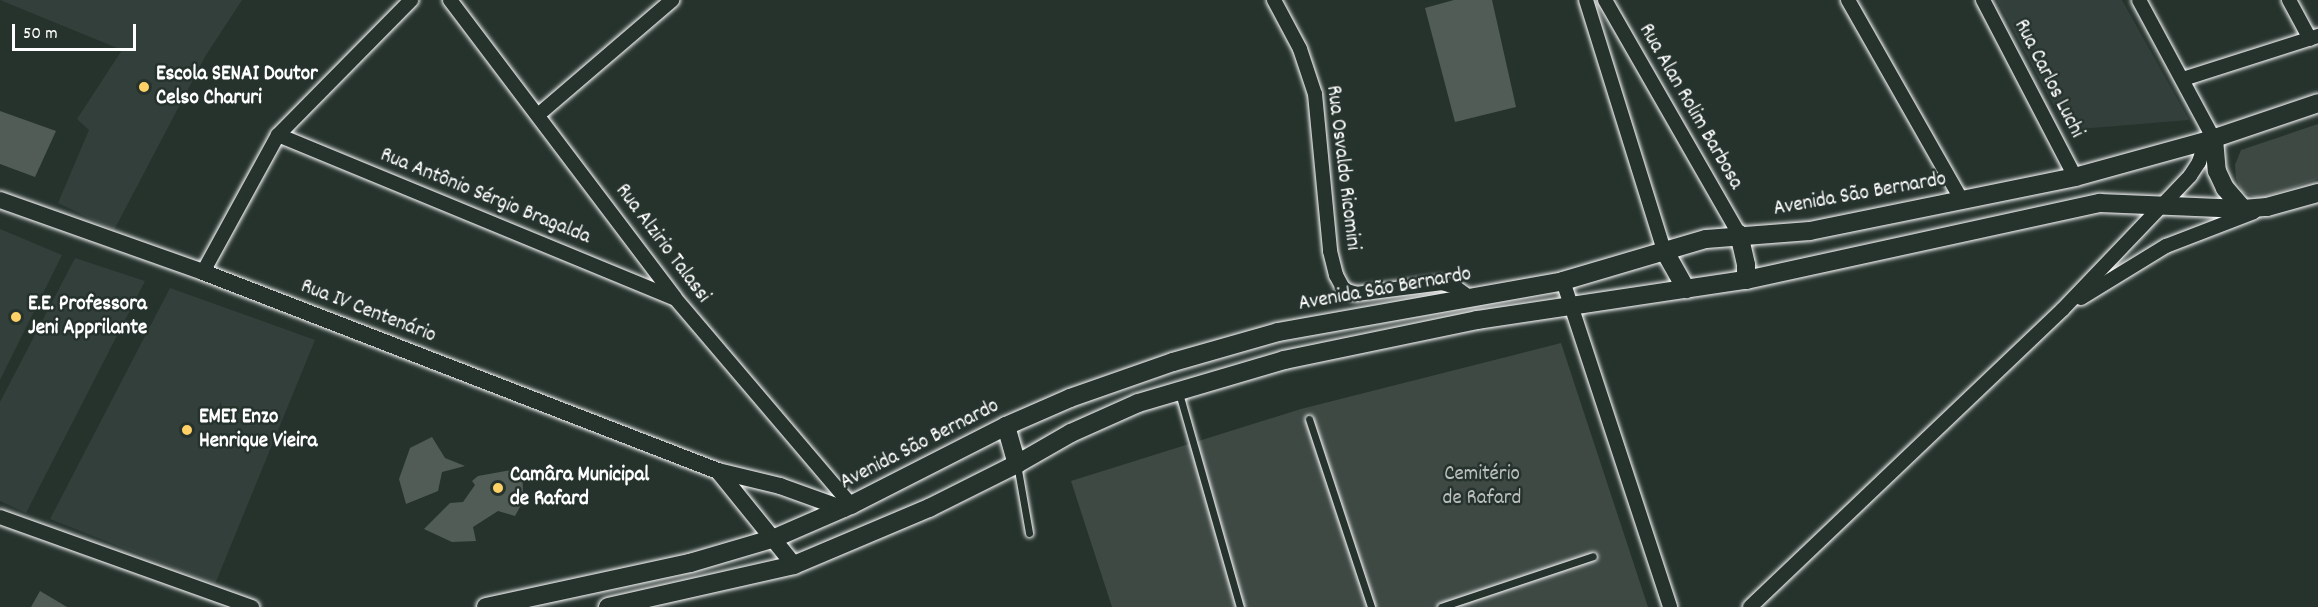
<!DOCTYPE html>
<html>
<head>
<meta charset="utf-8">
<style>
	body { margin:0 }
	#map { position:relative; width:2318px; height:607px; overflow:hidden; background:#26332d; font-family:Dekko,sans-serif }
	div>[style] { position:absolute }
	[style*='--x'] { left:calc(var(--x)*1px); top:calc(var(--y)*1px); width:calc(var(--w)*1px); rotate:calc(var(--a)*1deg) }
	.built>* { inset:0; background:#333f3a }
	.green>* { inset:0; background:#3e4944 }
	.building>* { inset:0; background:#515c57 }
	.roads { filter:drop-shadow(0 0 2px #fff) drop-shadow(0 0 2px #fff) }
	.service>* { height:7px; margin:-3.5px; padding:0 3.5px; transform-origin:3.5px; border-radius:3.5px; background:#26332d }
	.minor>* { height:14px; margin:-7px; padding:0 7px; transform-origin:7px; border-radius:7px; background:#26332d }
	.tertiary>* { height:16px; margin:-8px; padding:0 8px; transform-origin:8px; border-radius:8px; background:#26332d }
	.secondary>* { height:18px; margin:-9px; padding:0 9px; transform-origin:9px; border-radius:9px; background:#26332d }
	.dots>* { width:16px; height:16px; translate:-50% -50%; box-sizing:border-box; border:3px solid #26332d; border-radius:50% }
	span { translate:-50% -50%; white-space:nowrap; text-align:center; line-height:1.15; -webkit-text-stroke:5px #26332d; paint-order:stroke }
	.poi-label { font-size:21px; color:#fff; font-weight:700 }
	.left { translate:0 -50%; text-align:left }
	.street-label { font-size:21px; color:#fff }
	.park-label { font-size:21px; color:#bbbfbe }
	.scale { position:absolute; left:12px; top:24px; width:124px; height:27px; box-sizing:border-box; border:3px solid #fff; border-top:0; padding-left:8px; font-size:18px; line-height:21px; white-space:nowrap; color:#fff; -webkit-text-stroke:4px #26332d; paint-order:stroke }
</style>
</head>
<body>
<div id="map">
	<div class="built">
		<i style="clip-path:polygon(0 0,242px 0,206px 55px,114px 230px,58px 203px,89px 130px,77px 119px,122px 50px)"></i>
		<i style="clip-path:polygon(1997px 0,2122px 0,2189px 120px,2067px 130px)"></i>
		<i style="clip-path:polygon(0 229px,62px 255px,0 380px)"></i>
		<i style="clip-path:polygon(75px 258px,145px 281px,26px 513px,0 501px,0 402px)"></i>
		<i style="clip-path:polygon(170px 288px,315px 340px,215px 584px,50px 519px)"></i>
	</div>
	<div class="green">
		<i style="clip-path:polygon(2318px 124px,2318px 179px,2259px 199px,2242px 192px,2236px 178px,2235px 165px,2241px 150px)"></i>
		<i style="clip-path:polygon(1561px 343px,1648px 607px,1112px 607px,1071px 481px,1301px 409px)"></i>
	</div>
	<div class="building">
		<i style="clip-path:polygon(1454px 0,1492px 0,1516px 107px,1455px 122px,1425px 8px)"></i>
		<i style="clip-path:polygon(0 111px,56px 131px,35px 177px,0 164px)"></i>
		<i style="clip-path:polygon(432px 437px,445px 458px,465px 466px,442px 472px,438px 491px,406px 504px,399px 479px,410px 448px)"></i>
		<i style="clip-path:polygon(522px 468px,523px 491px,521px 505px,515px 516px,498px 511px,473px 527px,476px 541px,452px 542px,424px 529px,450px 503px,463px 502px,475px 485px,472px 481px,478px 476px)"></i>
		<i style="clip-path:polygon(40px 591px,67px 607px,31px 607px)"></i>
	</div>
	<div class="roads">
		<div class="service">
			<i style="--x:1179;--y:393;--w:223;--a:74.1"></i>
			<i style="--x:1309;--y:419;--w:198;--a:71.7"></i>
			<i style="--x:1017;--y:464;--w:70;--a:80.1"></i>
			<i style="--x:1441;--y:607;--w:160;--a:-18.5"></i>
		</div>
		<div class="minor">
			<i style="--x:450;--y:0;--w:373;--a:52.9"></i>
			<i style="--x:675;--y:298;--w:272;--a:49.6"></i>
			<i style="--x:1274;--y:0;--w:55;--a:62"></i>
			<i style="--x:1300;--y:49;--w:47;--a:71.6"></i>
			<i style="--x:1315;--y:94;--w:158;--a:84.5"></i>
			<i style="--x:1330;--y:251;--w:25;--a:76"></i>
			<i style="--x:1336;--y:275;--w:17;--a:62"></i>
			<i style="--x:1344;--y:290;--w:13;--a:18"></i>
			<i style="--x:1356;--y:294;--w:87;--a:-7.3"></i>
			<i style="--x:1442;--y:283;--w:14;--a:17"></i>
			<i style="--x:1455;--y:287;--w:17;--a:36"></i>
			<i style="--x:1586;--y:0;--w:262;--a:72.7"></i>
			<i style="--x:1605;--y:0;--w:270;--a:60.2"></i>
			<i style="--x:1848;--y:0;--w:229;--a:60.4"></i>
			<i style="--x:1983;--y:0;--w:199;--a:62.5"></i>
			<i style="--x:2139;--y:0;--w:158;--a:61.7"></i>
			<i style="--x:2289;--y:0;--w:44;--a:61.7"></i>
			<i style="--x:2183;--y:79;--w:142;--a:-17.7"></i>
			<i style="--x:538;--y:115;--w:177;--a:-40.6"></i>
			<i style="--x:278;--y:135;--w:427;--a:22.4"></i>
			<i style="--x:203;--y:272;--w:156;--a:-61.3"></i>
			<i style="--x:278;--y:135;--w:190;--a:-45.4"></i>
			<i style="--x:1563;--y:281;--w:343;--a:71.8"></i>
			<i style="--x:2081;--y:298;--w:100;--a:-31.5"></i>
			<i style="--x:2166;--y:246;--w:94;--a:-21.1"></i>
			<i style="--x:0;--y:517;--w:268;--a:19.7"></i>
			<i style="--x:1750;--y:607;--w:431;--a:-43.6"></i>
			<i style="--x:2062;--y:310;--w:185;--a:-46.3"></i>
			<i style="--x:2190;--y:176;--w:17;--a:-57"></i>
			<i style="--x:2199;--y:162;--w:22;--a:-72"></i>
		</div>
		<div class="tertiary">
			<i style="--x:0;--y:200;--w:215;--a:19.5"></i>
			<i style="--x:203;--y:272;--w:552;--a:21.13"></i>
			<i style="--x:718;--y:471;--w:64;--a:13.6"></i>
			<i style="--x:780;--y:486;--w:68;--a:19.8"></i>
			<i style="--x:718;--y:471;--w:121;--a:51"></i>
		</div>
		<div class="secondary">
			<i style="--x:2214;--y:139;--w:32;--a:85"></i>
			<i style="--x:2217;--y:171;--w:19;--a:65"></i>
			<i style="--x:2225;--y:188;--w:28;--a:49"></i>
			<i style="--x:1739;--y:234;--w:32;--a:77"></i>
			<i style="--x:1746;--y:265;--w:15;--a:90"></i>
			<i style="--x:1664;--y:250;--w:45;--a:60.6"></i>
			<i style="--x:1006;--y:426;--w:40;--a:74"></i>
			<i style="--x:486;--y:607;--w:209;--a:-12.2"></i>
			<i style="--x:690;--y:563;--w:89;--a:-16.4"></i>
			<i style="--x:775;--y:538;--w:83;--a:-23.5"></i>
			<i style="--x:851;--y:505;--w:174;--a:-27"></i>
			<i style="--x:1006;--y:426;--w:70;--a:-23.6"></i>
			<i style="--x:1070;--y:398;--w:109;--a:-19.3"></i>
			<i style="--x:1173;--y:362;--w:109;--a:-15.9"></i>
			<i style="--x:1278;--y:332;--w:290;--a:-10.1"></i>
			<i style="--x:1563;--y:281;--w:149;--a:-16.4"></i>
			<i style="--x:1706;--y:239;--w:104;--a:-4.4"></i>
			<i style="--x:1810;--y:231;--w:270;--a:-11.5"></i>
			<i style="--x:2075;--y:177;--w:136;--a:-15.4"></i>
			<i style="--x:2206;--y:141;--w:118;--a:-18.7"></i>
			<i style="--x:608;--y:607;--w:191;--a:-12.7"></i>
			<i style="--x:794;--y:565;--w:147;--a:-22.9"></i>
			<i style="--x:929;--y:508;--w:98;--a:-26.6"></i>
			<i style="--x:1017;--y:464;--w:62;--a:-29.9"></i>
			<i style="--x:1071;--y:433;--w:73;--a:-24.1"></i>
			<i style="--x:1138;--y:403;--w:152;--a:-16.4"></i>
			<i style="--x:1284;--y:360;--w:197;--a:-11.7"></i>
			<i style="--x:1477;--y:320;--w:272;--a:-8.5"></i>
			<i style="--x:1746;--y:280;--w:362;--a:-12.3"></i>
			<i style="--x:2100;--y:203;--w:143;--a:2.4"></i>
			<i style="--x:2243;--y:209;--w:24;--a:-5"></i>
			<i style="--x:2267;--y:207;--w:53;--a:-15.4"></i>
		</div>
	</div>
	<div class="dots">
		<i style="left:144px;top:87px;background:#ffd166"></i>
		<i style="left:16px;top:317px;background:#ffd166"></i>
		<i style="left:187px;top:430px;background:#ffd166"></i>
		<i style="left:498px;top:488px;background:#ffd166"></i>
	</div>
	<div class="poi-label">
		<span class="left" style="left:156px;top:87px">Escola SENAI Doutor<br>Celso Charuri</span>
		<span class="left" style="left:28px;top:317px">E.E. Professora<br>Jeni Apprilante</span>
		<span class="left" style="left:199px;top:430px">EMEI Enzo<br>Henrique Vieira</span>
		<span class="left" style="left:510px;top:488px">Camâra Municipal<br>de Rafard</span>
	</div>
	<div class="street-label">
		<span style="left:2048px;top:79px;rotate:63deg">Rua Carlos Luchi</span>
		<span style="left:1690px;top:107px;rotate:60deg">Rua Alan Rolim Barbosa</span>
		<span style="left:1342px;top:168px;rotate:83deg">Rua Osvaldo Ricomini</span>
		<span style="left:1860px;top:195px;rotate:-10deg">Avenida São Bernardo</span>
		<span style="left:485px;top:197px;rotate:22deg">Rua Antônio Sérgio Bragalda</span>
		<span style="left:662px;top:244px;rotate:53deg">Rua Alzirio Talassi</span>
		<span style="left:1385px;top:290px;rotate:-10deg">Avenida São Bernardo</span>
		<span style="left:368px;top:312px;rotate:21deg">Rua IV Centenário</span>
		<span style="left:920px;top:445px;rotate:-27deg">Avenida São Bernardo</span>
	</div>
	<div class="park-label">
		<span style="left:1482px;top:487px">Cemitério<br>de Rafard</span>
	</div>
	<div class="scale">50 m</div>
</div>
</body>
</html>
